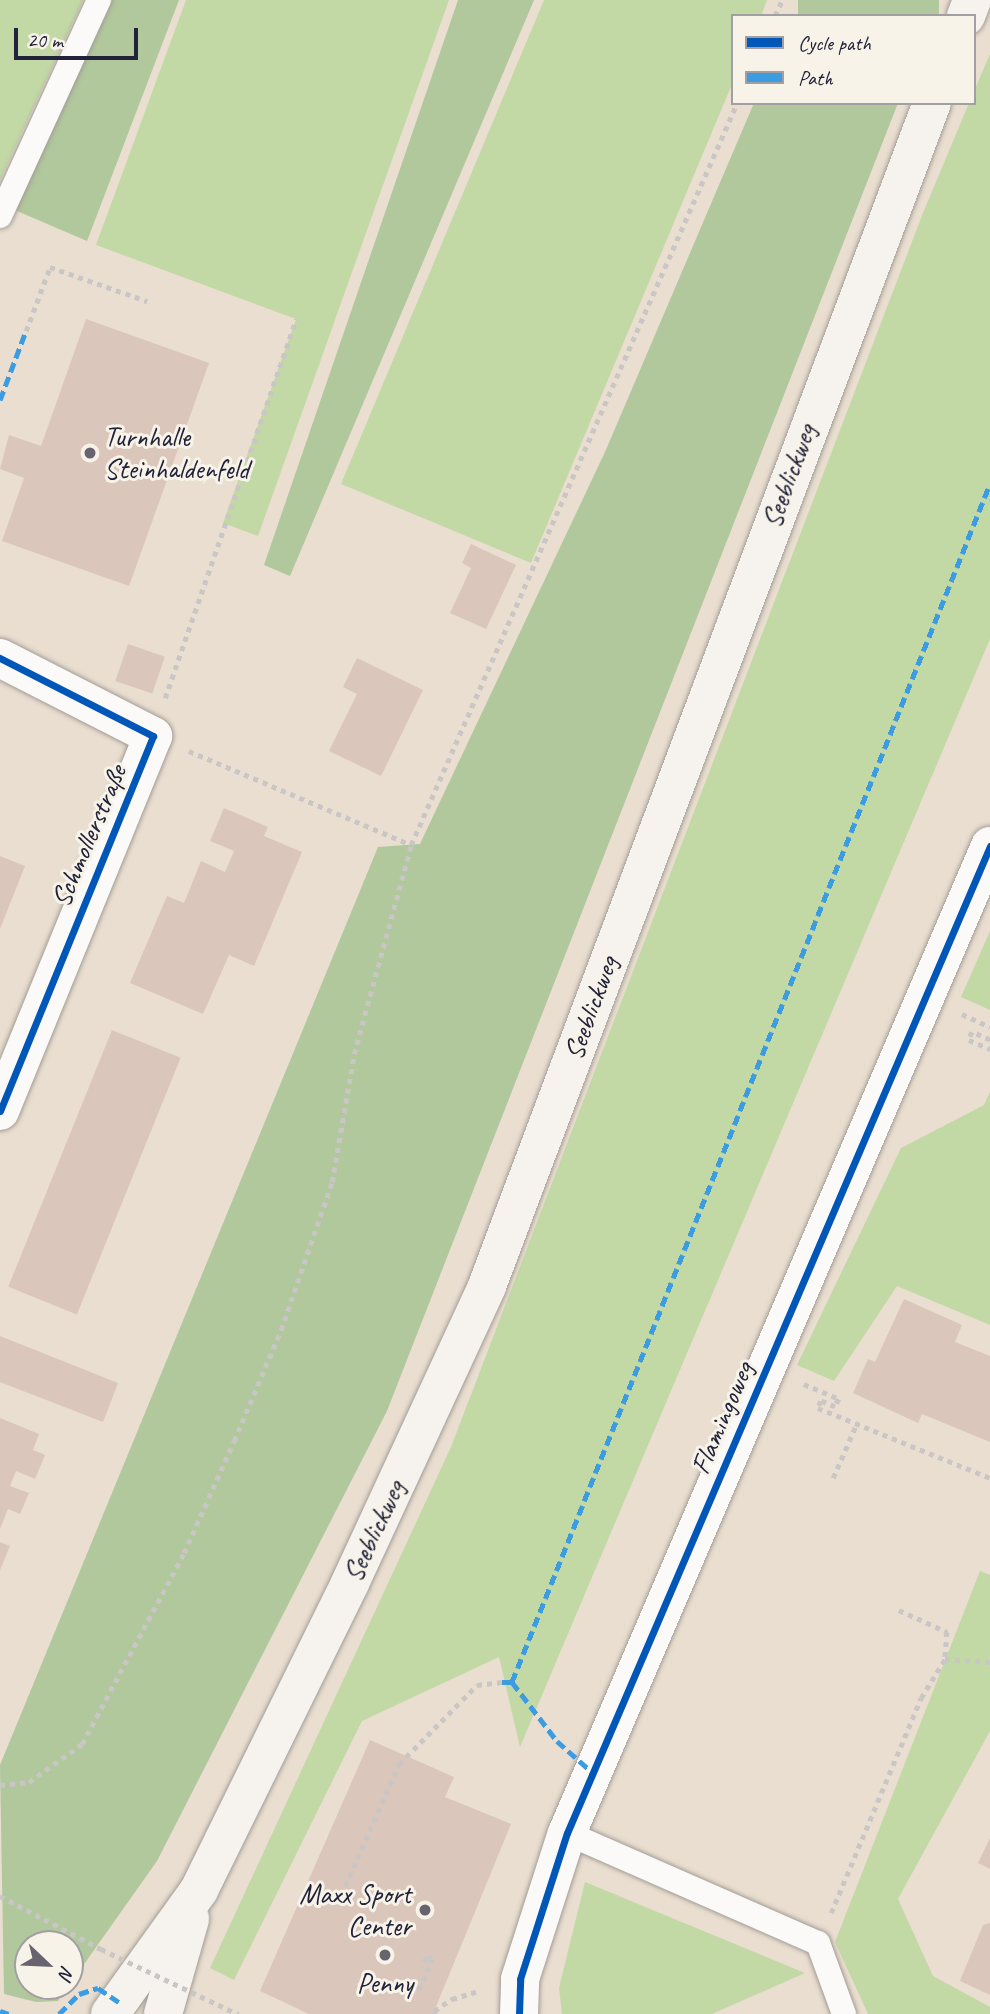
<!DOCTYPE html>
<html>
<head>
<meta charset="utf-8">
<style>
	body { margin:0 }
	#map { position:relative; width:990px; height:2014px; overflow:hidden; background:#e9decf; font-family:Caveat,sans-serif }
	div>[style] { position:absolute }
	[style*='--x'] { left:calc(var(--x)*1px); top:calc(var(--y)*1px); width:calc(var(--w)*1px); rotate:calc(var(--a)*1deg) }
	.green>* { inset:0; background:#c2d9a6 }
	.forest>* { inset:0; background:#b0c89c; transform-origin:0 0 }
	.building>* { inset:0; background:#dbc6bb; transform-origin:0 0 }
	.path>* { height:4.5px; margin-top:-2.25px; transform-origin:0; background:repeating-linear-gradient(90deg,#c9c6c5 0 5px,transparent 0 10px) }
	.roads { filter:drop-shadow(0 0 2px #a39d97) drop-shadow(0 0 2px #a39d97) }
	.lane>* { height:24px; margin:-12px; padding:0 12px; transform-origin:12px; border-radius:12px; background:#fcfaf8 }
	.street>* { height:38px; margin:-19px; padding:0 19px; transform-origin:19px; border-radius:19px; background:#fcfaf8 }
	.secondary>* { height:38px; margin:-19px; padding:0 19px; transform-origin:19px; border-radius:19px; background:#f6f2ee }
	.path-bridge>* { height:4.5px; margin-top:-2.25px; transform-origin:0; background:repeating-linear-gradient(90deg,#c9c6c5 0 5px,transparent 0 10px) }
	.quiet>* { height:5px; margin-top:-2.5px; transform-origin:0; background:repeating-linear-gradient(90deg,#3c9ce2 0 10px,transparent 0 15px) }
	.cycleway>* { height:7px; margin:-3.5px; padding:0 3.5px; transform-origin:3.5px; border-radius:3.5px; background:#0057b8 }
	.dots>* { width:19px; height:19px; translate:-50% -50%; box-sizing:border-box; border:4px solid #f7f3e8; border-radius:50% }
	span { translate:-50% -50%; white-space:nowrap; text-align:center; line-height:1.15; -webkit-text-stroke:6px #f7f3e8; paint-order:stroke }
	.poi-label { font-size:28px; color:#22223b }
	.left { translate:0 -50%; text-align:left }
	.right { translate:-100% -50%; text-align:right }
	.street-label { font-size:28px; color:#22223b }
	.legend { position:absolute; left:731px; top:14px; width:245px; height:91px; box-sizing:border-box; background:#f7f3e8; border:2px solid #a29fa3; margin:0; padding:9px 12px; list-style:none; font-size:21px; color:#22223b }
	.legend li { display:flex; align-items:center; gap:14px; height:35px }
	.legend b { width:35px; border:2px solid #a29fa3 }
	.north { position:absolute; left:14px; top:1930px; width:70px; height:70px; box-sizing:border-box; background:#f7f3e8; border:2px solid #a29fa3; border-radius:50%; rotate:113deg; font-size:19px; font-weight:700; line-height:28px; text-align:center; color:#22223b }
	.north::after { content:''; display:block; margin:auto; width:24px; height:32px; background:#68646f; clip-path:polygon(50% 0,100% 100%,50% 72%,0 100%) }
	.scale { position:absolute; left:14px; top:28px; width:124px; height:32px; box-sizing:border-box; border:4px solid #22223b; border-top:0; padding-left:9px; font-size:21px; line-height:24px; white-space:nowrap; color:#22223b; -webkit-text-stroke:5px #f7f3e8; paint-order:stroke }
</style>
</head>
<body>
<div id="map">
	<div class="green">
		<i style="clip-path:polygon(0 0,83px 0,0 180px)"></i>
		<i style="clip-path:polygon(186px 0,449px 0,258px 536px,223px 523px,296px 319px,96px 245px)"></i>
		<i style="clip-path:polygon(544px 0,767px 0,761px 16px,733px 16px,733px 82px,531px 563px,341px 484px)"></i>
		<i style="clip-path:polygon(990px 54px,990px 639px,520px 1747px,499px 1657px,362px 1721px,234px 1980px,210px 1968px,451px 1447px,923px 213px,969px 103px,974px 103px,974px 91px)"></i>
		<i style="clip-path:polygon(990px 931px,990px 1010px,961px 997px)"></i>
		<i style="clip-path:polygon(990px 1092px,990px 1325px,897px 1286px,834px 1381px,797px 1365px,901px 1148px,984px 1105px)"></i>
		<i style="clip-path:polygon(980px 1571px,990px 1575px,990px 1731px,898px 1899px,933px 1976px,990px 2007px,990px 2014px,868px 2014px,835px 1942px)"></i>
		<i style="clip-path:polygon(585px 1882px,805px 1973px,712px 2014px,562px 2014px,559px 1988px)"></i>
	</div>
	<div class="forest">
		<i style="clip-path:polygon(106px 0,179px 0,87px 241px,10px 208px)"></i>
		<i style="clip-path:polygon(458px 0,534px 0,290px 576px,264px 565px)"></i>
		<i style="left:798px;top:0;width:141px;height:17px"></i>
		<i style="clip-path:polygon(754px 103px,898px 103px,387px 1411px,157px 1861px,70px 1984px,70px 1944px,28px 1944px,28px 1986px,68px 1986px,58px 2001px,36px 2002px,4px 1994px,0 1765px,378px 847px,420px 844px,605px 452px)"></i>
	</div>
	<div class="building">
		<i style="clip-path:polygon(86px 319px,209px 363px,129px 586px,2px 541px,24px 478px,0 469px,9px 435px,41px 446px)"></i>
		<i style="clip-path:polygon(471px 544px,516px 565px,486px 629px,450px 613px,471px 568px,462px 563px)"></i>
		<i style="left:128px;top:644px;width:39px;height:39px;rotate:19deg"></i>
		<i style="clip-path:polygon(357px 658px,423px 690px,381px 776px,329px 751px,357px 694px,343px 687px)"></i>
		<i style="clip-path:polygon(224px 808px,268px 827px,264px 836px,302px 852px,254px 966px,229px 955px,203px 1014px,130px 983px,167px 896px,184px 903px,201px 861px,225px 872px,234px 851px,210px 841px)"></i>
		<i style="clip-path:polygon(0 856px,25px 866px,0 929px)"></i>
		<i style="left:112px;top:1030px;width:74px;height:277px;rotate:22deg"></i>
		<i style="clip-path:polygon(904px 1299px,962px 1325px,955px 1342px,990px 1356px,990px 1442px,922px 1414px,918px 1423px,853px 1393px,868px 1359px,875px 1362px)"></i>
		<i style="clip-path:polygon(0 1336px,118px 1383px,103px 1422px,0 1382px)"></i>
		<i style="clip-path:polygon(0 1418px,39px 1434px,33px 1450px,45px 1455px,35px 1479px,16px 1471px,10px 1486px,29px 1493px,20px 1514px,8px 1509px,0 1529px)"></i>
		<i style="clip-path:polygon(0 1542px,10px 1546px,0 1570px)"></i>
		<i style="clip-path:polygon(370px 1740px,454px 1777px,445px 1797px,511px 1824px,433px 2014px,309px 2014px,260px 1991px)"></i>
		<i style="clip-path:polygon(990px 1838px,990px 1869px,978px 1863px)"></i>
		<i style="clip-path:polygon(990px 1923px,990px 1995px,960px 1981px,983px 1925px)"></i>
	</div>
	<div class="path">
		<i style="--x:775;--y:16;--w:17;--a:-66"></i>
		<i style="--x:26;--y:331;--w:68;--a:-69.4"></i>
		<i style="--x:50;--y:267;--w:103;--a:19.3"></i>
		<i style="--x:165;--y:698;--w:401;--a:-70.9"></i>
		<i style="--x:189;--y:751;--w:241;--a:22.9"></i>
		<i style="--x:962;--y:1014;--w:31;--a:25"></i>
		<i style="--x:990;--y:1040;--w:20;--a:-156"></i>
		<i style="--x:972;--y:1032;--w:9;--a:111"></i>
		<i style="--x:969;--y:1040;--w:23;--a:23"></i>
		<i style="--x:804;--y:1384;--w:38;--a:23"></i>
		<i style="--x:839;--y:1399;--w:9;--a:117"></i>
		<i style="--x:835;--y:1407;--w:15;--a:-157"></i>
		<i style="--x:821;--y:1401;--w:8;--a:113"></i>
		<i style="--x:818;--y:1408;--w:186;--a:22.1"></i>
		<i style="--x:833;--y:1478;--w:60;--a:-66.4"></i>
		<i style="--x:899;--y:1610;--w:53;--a:24.6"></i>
		<i style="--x:947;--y:1632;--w:27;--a:94"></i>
		<i style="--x:945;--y:1659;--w:45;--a:3.8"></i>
		<i style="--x:0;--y:1785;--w:29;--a:-6"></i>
		<i style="--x:29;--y:1782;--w:65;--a:-35.6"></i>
		<i style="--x:82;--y:1744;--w:217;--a:-61.9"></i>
		<i style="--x:184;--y:1553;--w:123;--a:-65.9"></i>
		<i style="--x:234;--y:1441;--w:121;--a:-67.1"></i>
		<i style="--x:281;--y:1330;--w:157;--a:-71"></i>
		<i style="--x:332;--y:1182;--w:130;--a:-80.2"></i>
		<i style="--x:354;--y:1054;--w:217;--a:-74.7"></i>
		<i style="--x:411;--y:845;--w:810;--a:-66.28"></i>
		<i style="--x:341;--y:1895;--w:143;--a:-66.1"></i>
		<i style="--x:399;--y:1764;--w:111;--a:-45.4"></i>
		<i style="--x:477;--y:1685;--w:25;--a:-7"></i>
		<i style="--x:0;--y:1896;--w:114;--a:27.7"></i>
		<i style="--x:831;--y:1913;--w:233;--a:-67.3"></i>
		<i style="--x:921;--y:1698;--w:46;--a:-58.4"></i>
		<i style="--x:419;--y:1990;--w:34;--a:-67"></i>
		<i style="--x:432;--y:1959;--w:5;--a:-158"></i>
		<i style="--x:427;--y:1957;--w:11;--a:117"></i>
		<i style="--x:436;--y:2014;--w:4;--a:-124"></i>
		<i style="--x:434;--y:2011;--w:22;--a:-34"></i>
		<i style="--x:452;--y:1999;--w:28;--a:-17"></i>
	</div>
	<div class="roads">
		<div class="lane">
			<i style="--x:0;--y:216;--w:238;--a:-65.4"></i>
			<i style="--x:567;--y:1833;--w:274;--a:23.7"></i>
			<i style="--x:818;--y:1943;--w:76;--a:69.9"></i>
		</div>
		<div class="street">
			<i style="--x:0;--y:658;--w:172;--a:27"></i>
			<i style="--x:153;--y:736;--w:405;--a:112.2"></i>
			<i style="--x:519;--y:2014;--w:35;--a:-88"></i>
			<i style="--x:520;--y:1979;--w:153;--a:-72.2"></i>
			<i style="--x:567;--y:1833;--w:1074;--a:-66.8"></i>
		</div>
		<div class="secondary">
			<i style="--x:966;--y:16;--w:17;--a:-69"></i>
			<i style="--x:110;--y:2014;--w:153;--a:-54.3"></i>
			<i style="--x:199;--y:1890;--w:342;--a:-63.8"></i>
			<i style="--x:350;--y:1583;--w:327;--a:-65.2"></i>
			<i style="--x:487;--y:1286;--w:1264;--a:-69.39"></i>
			<i style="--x:163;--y:2014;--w:99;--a:-74.1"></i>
		</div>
	</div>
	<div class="path-bridge">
		<i style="--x:101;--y:1949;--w:152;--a:25.4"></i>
	</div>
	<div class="quiet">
		<i style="--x:0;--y:400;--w:74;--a:-69.4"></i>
		<i style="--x:502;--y:1682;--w:10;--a:0"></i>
		<i style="--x:512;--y:1682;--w:74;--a:52.7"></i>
		<i style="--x:557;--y:1741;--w:48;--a:41.6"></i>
		<i style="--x:512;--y:1682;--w:1290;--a:-68.25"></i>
		<i style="--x:0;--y:2011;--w:9;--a:18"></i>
		<i style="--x:59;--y:2014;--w:28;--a:-45"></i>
		<i style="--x:79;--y:1994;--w:20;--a:-18"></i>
		<i style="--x:98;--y:1988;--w:25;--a:34"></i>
	</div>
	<div class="cycleway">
		<i style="--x:0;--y:658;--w:172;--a:27"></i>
		<i style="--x:153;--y:736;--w:405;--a:112.2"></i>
		<i style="--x:519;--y:2014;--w:35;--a:-88"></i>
		<i style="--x:520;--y:1979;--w:153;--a:-72.2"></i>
		<i style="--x:567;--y:1833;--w:1074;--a:-66.8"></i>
	</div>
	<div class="dots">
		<i style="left:90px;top:453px;background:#68646f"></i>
		<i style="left:425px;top:1910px;background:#68646f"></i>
		<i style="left:385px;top:1955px;background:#68646f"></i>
	</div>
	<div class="poi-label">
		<span class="left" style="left:104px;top:453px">Turnhalle<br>Steinhaldenfeld</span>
		<span class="right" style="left:411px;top:1910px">Maxx Sport<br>Center</span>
		<span style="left:385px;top:1983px">Penny</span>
	</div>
	<div class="street-label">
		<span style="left:789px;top:476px;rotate:-70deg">Seeblickweg</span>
		<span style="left:89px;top:836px;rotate:-67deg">Schmollerstraße</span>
		<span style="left:591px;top:1008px;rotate:-70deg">Seeblickweg</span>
		<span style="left:722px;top:1418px;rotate:-67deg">Flamingoweg</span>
		<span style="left:374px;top:1531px;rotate:-65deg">Seeblickweg</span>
	</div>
	<ul class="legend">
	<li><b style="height:9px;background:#0057b8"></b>Cycle path</li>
	<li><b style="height:9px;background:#3c9ce2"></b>Path</li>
	</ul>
	<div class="north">N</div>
	<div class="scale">20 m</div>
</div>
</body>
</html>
